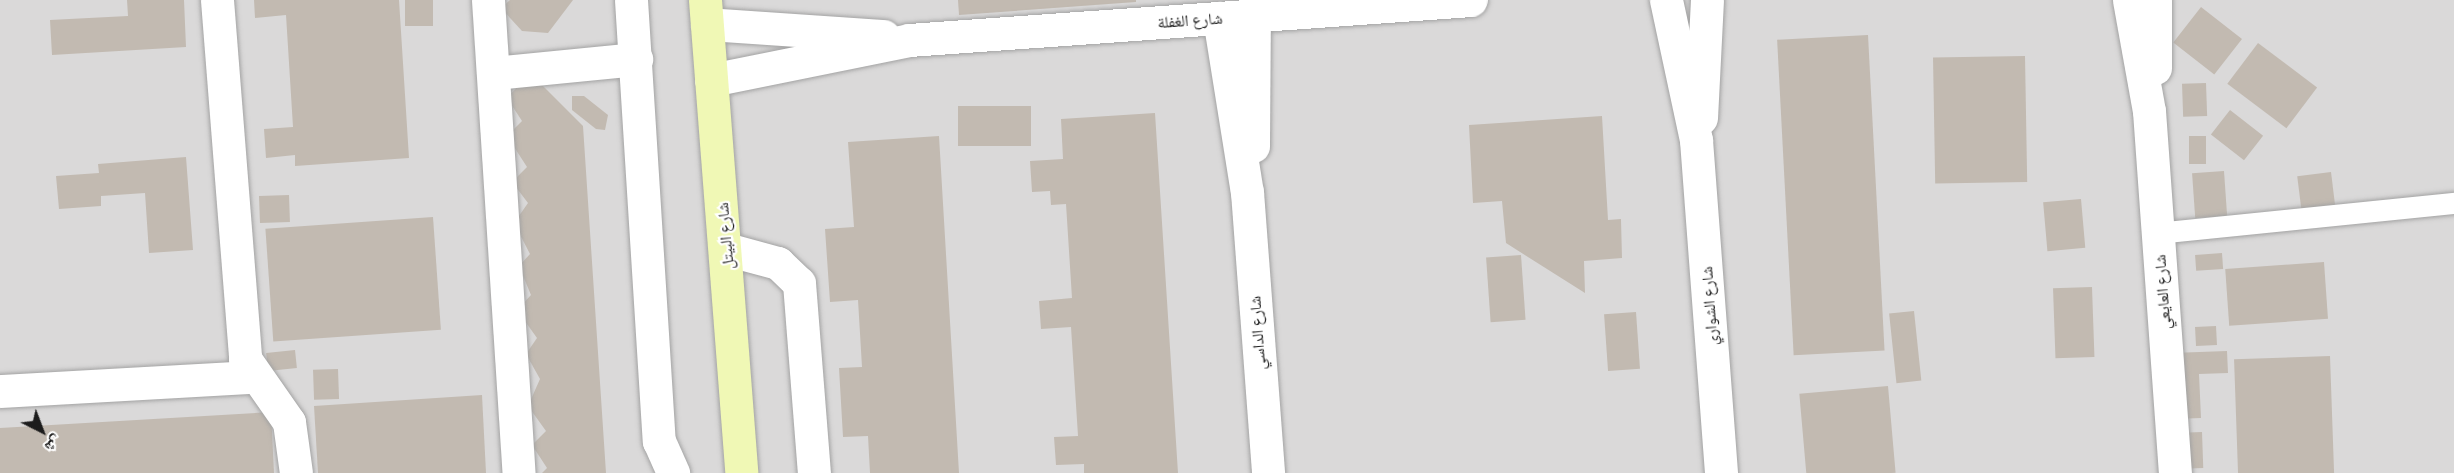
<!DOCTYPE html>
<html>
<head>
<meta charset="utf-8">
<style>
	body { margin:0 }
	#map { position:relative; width:2454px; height:473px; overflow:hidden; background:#edeae2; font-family:"Archivo Narrow","Noto Naskh Arabic",sans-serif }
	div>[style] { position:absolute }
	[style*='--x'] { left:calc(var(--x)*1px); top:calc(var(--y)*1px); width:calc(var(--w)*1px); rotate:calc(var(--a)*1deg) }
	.residential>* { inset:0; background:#dad9d9; transform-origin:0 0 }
	.building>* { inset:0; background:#c2bab1; transform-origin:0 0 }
	.roads { filter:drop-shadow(0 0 2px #a3a3a3) drop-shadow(0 0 2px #a3a3a3) }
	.lane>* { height:21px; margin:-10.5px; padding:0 10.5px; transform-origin:10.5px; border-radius:10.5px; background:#fff }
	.street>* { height:33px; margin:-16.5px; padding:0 16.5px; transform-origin:16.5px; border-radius:16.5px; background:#fff }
	.secondary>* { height:33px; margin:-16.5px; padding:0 16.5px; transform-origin:16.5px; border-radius:16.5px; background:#f0f8b5 }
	span { translate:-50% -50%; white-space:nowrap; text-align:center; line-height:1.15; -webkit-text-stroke:4.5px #fff; paint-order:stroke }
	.street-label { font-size:16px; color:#1c1c1c }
	.north { position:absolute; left:12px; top:401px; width:60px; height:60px; -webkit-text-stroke:4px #fff; paint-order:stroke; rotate:138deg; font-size:16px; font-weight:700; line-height:24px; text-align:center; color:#1c1c1c }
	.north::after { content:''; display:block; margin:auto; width:21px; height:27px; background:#1c1c1c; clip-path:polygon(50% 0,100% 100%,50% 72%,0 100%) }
</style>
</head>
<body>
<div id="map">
	<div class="residential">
		<i style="left:0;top:0;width:2454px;height:473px"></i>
	</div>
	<div class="building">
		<i style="clip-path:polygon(127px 0,184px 0,186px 47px,52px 55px,50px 20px,128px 16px)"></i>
		<i style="clip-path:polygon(254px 0,399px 0,409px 158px,295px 166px,295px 155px,266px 158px,264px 129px,293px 127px,286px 15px,255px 18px)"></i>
		<i style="left:405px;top:0;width:28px;height:26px"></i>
		<i style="clip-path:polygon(510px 0,573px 0,548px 33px,522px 31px,501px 8px)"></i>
		<i style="clip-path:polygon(958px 0,1136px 0,1136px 2px,959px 15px)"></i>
		<i style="left:2201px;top:7px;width:52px;height:45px;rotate:38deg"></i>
		<i style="left:1868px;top:35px;width:316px;height:91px;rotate:87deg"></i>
		<i style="left:2258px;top:43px;width:74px;height:51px;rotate:37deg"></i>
		<i style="left:2025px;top:56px;width:126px;height:92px;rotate:89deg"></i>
		<i style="clip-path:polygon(530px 73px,583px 126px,606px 473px,542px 473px,547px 468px,532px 445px,546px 431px,528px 406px,540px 379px,526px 354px,537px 338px,517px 310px,531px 295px,519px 266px,530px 254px,514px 223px,528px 203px,512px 182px,527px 167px,507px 136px,522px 121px,507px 98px)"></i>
		<i style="left:2206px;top:83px;width:33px;height:24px;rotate:88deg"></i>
		<i style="clip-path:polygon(572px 96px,584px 96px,608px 115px,605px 130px,596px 129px,572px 110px)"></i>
		<i style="left:1031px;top:106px;width:40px;height:73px;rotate:90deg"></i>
		<i style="left:2230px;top:110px;width:42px;height:31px;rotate:38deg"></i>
		<i style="clip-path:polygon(1155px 113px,1178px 473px,1084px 473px,1084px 464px,1056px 465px,1054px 437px,1078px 436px,1071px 327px,1041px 329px,1039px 301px,1072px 298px,1066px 204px,1051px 205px,1050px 191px,1032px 192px,1030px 161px,1063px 159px,1061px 119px)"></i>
		<i style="clip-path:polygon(1602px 116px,1608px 220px,1621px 219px,1622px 258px,1584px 261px,1585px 293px,1506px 243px,1502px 201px,1473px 203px,1469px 125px)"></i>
		<i style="clip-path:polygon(939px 136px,959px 473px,870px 473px,868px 436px,843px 437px,839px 368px,862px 367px,858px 300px,830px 302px,825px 229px,854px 227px,848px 142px)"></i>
		<i style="left:2189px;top:136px;width:17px;height:28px"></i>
		<i style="clip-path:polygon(186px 157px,193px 250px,149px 253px,145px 193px,101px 196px,101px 206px,59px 209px,56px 176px,99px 173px,98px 164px)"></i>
		<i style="left:2224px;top:171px;width:45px;height:32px;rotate:86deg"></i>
		<i style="left:2331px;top:172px;width:34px;height:34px;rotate:83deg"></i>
		<i style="left:289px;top:195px;width:27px;height:30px;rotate:88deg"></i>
		<i style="left:2081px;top:199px;width:49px;height:38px;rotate:85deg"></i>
		<i style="left:433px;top:217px;width:113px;height:168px;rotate:86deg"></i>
		<i style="left:2222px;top:253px;width:16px;height:27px;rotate:86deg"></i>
		<i style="left:1521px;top:255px;width:65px;height:35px;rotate:86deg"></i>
		<i style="left:2324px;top:262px;width:57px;height:99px;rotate:86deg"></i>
		<i style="left:2092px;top:287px;width:70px;height:39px;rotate:88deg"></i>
		<i style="left:1914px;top:311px;width:70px;height:25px;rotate:84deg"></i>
		<i style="left:1636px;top:312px;width:57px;height:32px;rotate:86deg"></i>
		<i style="left:2216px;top:326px;width:19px;height:21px;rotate:87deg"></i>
		<i style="left:295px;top:350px;width:18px;height:29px;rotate:84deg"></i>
		<i style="clip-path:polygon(2227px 351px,2228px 373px,2199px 374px,2201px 418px,2175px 419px,2172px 353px)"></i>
		<i style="left:2330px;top:356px;width:117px;height:96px;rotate:88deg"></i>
		<i style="left:338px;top:369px;width:30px;height:25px;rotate:88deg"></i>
		<i style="left:1888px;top:386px;width:87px;height:89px;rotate:85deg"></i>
		<i style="clip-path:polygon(482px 395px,486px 473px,318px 473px,314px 406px)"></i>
		<i style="clip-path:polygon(271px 412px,274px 473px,0 473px,0 428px)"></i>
		<i style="left:2202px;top:432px;width:36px;height:27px;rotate:88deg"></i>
	</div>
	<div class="roads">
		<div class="lane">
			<i style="--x:2157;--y:233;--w:299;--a:-5.8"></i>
		</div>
		<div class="street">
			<i style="--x:217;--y:0;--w:360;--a:85.5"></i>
			<i style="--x:245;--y:359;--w:77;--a:55.1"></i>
			<i style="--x:289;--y:422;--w:51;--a:82.2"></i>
			<i style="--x:488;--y:0;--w:474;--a:86.3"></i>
			<i style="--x:631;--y:0;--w:442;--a:86.4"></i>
			<i style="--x:659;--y:441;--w:35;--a:66"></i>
			<i style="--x:1666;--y:0;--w:143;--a:77.9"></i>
			<i style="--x:1696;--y:140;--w:334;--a:85.7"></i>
			<i style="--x:2129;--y:0;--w:113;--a:79.8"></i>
			<i style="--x:2149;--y:111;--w:363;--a:85.9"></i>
			<i style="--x:1219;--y:18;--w:176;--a:80.9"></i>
			<i style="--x:1247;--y:192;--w:282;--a:85.7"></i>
			<i style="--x:707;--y:24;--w:177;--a:3.9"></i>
			<i style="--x:2155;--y:68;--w:68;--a:-90"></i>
			<i style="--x:494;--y:73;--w:143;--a:-5.6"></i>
			<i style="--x:711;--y:80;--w:202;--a:-11.4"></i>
			<i style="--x:909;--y:40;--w:563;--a:-4.07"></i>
			<i style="--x:1701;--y:118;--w:118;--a:-87.1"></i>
			<i style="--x:1253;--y:146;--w:131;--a:-89.6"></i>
			<i style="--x:726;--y:249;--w:54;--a:15.1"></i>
			<i style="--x:778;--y:263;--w:29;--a:44"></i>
			<i style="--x:799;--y:283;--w:191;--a:85.5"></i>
			<i style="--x:0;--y:391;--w:254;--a:-3.2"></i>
		</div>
		<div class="secondary">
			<i style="--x:705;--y:0;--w:474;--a:85.6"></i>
		</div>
	</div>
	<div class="street-label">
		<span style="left:1190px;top:20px;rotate:-4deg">شارع الغفلة</span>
		<span style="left:725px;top:236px;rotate:-95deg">شارع البيتل</span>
		<span style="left:2162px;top:292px;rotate:-94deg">شارع العايعي</span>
		<span style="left:1709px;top:306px;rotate:-94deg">شارع الشواري</span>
		<span style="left:1257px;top:333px;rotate:-94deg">شارع الداسي</span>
	</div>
	<div class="north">ش</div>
</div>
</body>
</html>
